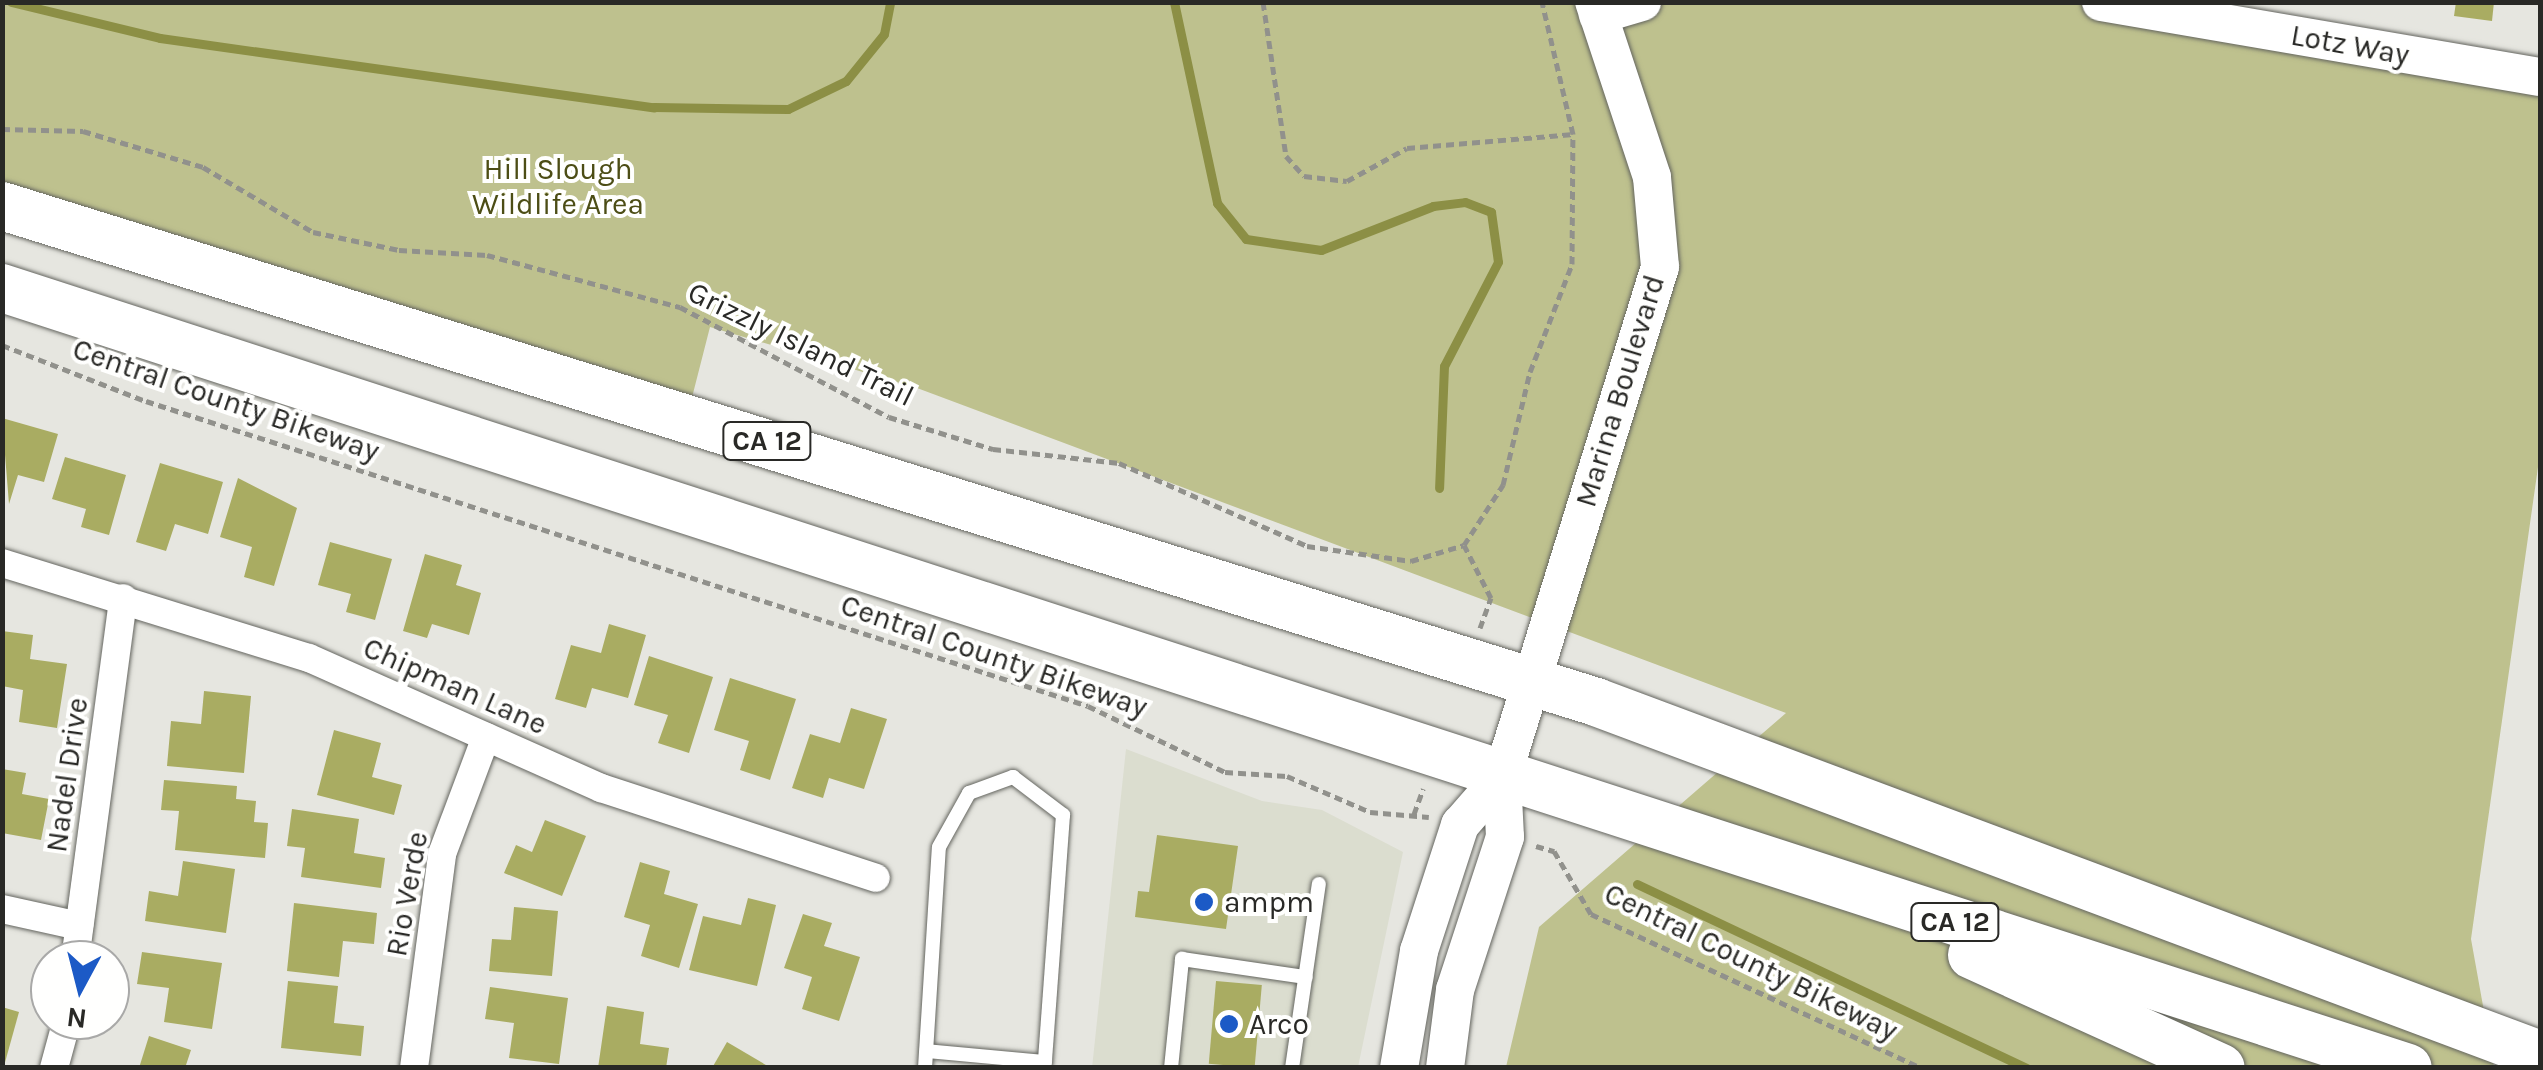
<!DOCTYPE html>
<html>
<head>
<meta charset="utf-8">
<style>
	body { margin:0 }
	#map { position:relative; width:2543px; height:1070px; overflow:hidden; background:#e6e6e0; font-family:Karla,sans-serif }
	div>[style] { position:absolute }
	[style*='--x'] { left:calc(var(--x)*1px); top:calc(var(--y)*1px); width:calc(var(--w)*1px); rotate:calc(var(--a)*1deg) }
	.built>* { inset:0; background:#dbddcf }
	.green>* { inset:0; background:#bec18e }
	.stream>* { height:9px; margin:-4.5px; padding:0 4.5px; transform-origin:4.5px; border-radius:4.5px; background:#8c8f45 }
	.building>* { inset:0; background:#a9ac62; transform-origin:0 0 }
	.path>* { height:5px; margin-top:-2.5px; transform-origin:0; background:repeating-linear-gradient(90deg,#91918c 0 8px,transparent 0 13px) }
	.roads { filter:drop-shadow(0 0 2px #64655f) drop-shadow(0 0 2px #64655f) }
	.lane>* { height:14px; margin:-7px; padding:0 7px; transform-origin:7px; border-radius:7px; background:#fff }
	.street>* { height:28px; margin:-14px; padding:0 14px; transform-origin:14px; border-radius:14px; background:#fff }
	.secondary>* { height:38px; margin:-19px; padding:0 19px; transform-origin:19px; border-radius:19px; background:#fff }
	.highway>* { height:48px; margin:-24px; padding:0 24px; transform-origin:24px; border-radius:24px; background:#fff }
	.dots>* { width:28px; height:28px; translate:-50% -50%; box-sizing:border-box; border:5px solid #fffffe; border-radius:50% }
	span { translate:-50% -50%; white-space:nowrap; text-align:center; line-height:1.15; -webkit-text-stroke:8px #fffffe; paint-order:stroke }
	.shield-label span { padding:2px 8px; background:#fffffe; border:2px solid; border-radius:8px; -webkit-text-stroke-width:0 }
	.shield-label { font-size:28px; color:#292926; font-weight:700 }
	.street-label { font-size:30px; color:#292926 }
	.park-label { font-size:30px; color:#4c4d15 }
	.poi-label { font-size:30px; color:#292926 }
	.left { translate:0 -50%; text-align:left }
	.frame { position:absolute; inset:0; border:5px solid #292926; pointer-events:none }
	.north { position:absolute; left:30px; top:940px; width:100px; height:100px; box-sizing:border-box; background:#fffffe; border:2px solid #a9a9a8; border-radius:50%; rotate:187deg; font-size:28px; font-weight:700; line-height:40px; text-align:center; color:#292926 }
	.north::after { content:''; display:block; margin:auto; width:35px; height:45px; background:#1c5ac6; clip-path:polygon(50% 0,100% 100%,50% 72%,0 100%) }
</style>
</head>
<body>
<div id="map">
	<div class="built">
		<i style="clip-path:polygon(1126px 749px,1262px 801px,1322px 810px,1403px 852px,1358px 1067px,1092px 1068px)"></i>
	</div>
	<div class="green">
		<i style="clip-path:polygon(2186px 2px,2540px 64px,2540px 453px,2471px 939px,2494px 1067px,1506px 1067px,1539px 927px,1786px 713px,917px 388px,710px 327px,687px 417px,3px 207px,2px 3px)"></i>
	</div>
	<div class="stream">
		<i style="--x:11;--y:2;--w:153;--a:13.6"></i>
		<i style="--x:160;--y:38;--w:499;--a:8"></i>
		<i style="--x:654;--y:107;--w:134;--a:0.9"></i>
		<i style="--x:788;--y:109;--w:64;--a:-25.8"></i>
		<i style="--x:846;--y:81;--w:60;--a:-51"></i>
		<i style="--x:884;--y:34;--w:33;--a:-79"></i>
		<i style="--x:1174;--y:2;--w:206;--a:77.9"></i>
		<i style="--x:1217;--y:203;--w:46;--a:51.1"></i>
		<i style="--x:1246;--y:239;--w:76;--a:8.3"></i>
		<i style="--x:1321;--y:250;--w:120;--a:-21.4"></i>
		<i style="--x:1433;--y:206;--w:32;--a:-7"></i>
		<i style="--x:1465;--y:202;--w:28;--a:21"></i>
		<i style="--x:1491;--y:212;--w:50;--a:82"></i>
		<i style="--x:1498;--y:262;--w:117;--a:117.4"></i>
		<i style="--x:1444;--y:366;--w:122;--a:92.3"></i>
		<i style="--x:1637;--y:884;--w:431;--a:25.3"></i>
	</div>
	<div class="building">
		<i style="clip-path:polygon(2456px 2px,2494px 2px,2492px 21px,2454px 16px)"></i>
		<i style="clip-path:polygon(2px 418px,58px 434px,44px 482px,18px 475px,9px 504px)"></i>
		<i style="clip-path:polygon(65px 457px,126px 475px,109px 535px,81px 527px,86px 509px,52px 499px)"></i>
		<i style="clip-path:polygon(160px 463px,223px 482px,208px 534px,175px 524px,166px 551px,136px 542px)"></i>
		<i style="clip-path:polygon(238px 478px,297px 508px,274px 586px,244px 577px,252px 547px,220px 537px)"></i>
		<i style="clip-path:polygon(330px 542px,392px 559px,375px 620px,346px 612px,351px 594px,318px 585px)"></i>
		<i style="clip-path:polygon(425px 554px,462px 565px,456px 585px,481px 593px,469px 635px,432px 624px,427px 638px,403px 631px)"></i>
		<i style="clip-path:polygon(609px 624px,646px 635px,628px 698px,592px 688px,586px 708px,555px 699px,571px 645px,601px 653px)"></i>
		<i style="clip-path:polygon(2px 631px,33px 635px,30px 659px,67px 664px,57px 728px,19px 722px,23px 690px,2px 686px)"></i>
		<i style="clip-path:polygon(649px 656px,713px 677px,689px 753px,658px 743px,668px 715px,634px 705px)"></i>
		<i style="clip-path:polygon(730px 678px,796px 699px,770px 780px,740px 770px,749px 741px,714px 730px)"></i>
		<i style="clip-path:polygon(204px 691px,251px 696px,244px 773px,167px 766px,171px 721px,201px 724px)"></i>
		<i style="clip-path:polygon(851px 708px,887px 719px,864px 789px,829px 778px,823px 798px,792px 788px,810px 734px,840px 743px)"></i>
		<i style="clip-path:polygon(334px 730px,381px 743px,372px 777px,402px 785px,394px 815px,317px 795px)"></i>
		<i style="clip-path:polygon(2px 769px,26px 773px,22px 794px,49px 799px,41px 840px,2px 833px)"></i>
		<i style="clip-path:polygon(164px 780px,237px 786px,236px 799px,256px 801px,254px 822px,268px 823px,265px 858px,175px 850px,179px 811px,161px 810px)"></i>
		<i style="clip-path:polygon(292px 809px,359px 819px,354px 853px,385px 858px,381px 888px,301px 877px,305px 848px,287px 846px)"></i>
		<i style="clip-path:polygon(545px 820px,586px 836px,562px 896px,504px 873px,516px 845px,532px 852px)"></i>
		<i style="clip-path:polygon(1157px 835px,1238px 846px,1226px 929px,1135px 917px,1138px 891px,1149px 892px)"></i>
		<i style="clip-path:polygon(183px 861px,235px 869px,226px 933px,145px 921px,149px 891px,178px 896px)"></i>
		<i style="clip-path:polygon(640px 862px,670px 871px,664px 894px,698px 904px,679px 968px,641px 956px,650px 925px,624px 917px)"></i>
		<i style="clip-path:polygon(748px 898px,776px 905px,757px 986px,689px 970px,703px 916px,741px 925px)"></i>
		<i style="clip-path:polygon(294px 903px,377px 913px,374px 944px,343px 941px,339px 977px,287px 971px)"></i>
		<i style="clip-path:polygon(514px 907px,558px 911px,552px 976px,489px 971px,492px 939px,511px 940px)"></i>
		<i style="clip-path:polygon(803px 914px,832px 923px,824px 946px,860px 957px,839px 1021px,802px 1009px,812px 977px,784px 968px)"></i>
		<i style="clip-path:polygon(142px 952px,222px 963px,212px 1029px,164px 1022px,169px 988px,137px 984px)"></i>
		<i style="clip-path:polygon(288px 981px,338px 986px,334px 1023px,364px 1026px,361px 1056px,281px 1048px)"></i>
		<i style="left:1216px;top:981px;width:46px;height:83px;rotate:5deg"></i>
		<i style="clip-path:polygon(490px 987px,568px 998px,559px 1064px,509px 1058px,514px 1023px,485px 1019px)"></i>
		<i style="clip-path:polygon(607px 1006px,644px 1012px,640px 1044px,669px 1048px,666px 1068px,598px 1068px)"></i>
		<i style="clip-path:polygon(2px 1007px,19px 1012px,4px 1066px,2px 1066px)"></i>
		<i style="clip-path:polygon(149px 1036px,191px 1050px,185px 1068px,139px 1068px)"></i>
		<i style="clip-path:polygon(727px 1042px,771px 1068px,712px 1068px)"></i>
	</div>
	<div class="path">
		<i style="--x:1263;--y:2;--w:156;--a:81.5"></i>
		<i style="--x:1286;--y:156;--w:27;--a:48"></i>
		<i style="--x:1304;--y:176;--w:43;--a:6.6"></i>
		<i style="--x:1347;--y:181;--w:68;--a:-28.8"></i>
		<i style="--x:1407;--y:148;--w:167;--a:-4.8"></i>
		<i style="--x:2;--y:129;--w:81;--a:1.4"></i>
		<i style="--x:83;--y:131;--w:125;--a:16.7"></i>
		<i style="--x:203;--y:167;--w:128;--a:30.6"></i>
		<i style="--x:313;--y:232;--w:88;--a:11.8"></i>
		<i style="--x:399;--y:250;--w:88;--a:3.3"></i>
		<i style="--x:487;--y:255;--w:200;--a:15.1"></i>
		<i style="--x:680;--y:307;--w:236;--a:27.8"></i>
		<i style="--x:889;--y:417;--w:109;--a:17.1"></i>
		<i style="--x:993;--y:449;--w:127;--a:6.3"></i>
		<i style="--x:1119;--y:463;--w:206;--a:23.8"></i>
		<i style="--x:1307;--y:546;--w:105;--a:8.2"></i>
		<i style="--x:1411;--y:561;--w:55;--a:-16.8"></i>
		<i style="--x:2;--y:345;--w:155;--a:21.3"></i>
		<i style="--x:146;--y:401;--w:990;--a:17.94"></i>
		<i style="--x:1088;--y:706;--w:152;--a:25.7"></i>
		<i style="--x:1225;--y:772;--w:62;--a:3.7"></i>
		<i style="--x:1287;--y:776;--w:90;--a:23.4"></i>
		<i style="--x:1370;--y:812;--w:59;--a:4.8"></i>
		<i style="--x:1480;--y:628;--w:32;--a:-70"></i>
		<i style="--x:1491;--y:598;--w:59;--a:-117"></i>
		<i style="--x:1464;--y:545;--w:72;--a:-57"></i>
		<i style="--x:1503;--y:485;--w:116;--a:-76.6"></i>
		<i style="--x:1530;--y:372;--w:116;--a:-68.7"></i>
		<i style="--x:1572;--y:264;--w:130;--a:-89.6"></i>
		<i style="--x:1573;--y:134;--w:136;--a:-103.2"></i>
		<i style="--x:1414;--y:814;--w:27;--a:-70"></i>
		<i style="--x:1536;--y:846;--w:19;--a:16"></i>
		<i style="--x:1554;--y:851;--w:73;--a:59.6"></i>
		<i style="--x:1591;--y:914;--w:364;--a:25"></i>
	</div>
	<div class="roads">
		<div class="lane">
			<i style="--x:925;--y:1068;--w:221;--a:-86.4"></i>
			<i style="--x:939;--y:847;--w:62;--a:-60.9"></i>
			<i style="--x:969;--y:793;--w:47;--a:-20"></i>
			<i style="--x:1013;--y:777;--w:63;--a:37.2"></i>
			<i style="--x:1063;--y:815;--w:248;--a:94.2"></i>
			<i style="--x:1045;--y:1062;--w:119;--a:-174.7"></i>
			<i style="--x:1171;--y:1068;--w:110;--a:-84.2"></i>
			<i style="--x:1182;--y:959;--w:125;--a:8.3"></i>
			<i style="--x:1292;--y:1068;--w:186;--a:-81.7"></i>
		</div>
		<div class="street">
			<i style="--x:2;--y:563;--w:321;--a:17.2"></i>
			<i style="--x:309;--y:658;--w:320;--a:24"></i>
			<i style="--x:601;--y:788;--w:289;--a:18.1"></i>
			<i style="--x:2;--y:909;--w:79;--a:12.4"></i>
			<i style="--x:75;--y:960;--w:365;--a:-82.4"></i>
			<i style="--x:54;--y:1068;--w:50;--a:-74.8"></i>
			<i style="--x:414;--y:1068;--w:216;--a:-82.5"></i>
			<i style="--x:442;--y:854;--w:125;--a:-69.4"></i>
		</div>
		<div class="secondary">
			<i style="--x:2101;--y:2;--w:445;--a:9.7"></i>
			<i style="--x:1598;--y:15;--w:46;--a:-16.5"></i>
			<i style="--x:1399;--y:1068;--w:119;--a:-80.3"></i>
			<i style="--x:1419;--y:951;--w:133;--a:-72"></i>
			<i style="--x:1460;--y:825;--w:64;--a:-48.8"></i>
			<i style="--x:1445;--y:1068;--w:79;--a:-82.7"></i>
			<i style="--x:1455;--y:990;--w:161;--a:-71.9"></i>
			<i style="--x:1505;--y:837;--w:60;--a:-92.9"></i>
			<i style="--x:1502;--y:777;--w:534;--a:-72.79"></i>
			<i style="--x:1660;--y:267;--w:90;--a:-95.1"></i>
			<i style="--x:1652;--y:177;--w:184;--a:-108.3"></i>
		</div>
		<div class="highway">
			<i style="--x:2;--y:206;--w:1669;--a:17.28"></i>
			<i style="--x:1596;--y:702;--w:1008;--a:20.5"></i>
			<i style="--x:2;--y:288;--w:2529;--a:17.96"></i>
			<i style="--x:1972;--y:955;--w:273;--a:24.4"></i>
		</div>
	</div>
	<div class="dots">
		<i style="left:1204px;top:902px;background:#1c5ac6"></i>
		<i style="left:1229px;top:1024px;background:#1c5ac6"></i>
	</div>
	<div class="shield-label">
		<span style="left:767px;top:441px">CA 12</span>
		<span style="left:1955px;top:922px">CA 12</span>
	</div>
	<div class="street-label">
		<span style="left:2350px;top:45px;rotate:10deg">Lotz Way</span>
		<span style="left:801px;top:344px;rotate:26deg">Grizzly Island Trail</span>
		<span style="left:1620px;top:391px;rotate:-73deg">Marina Boulevard</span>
		<span style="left:226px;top:400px;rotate:19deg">Central County Bikeway</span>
		<span style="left:994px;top:656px;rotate:19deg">Central County Bikeway</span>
		<span style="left:455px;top:686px;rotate:24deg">Chipman Lane</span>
		<span style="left:67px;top:775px;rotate:-82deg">Nadel Drive</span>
		<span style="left:407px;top:894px;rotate:-80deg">Rio Verde</span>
		<span style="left:1751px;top:962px;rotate:26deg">Central County Bikeway</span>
	</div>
	<div class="park-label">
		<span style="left:558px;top:186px">Hill Slough<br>Wildlife Area</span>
	</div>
	<div class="poi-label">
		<span class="left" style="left:1224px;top:902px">ampm</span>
		<span class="left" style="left:1249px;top:1024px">Arco</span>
	</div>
	<div class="frame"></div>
	<div class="north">N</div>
</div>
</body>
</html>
